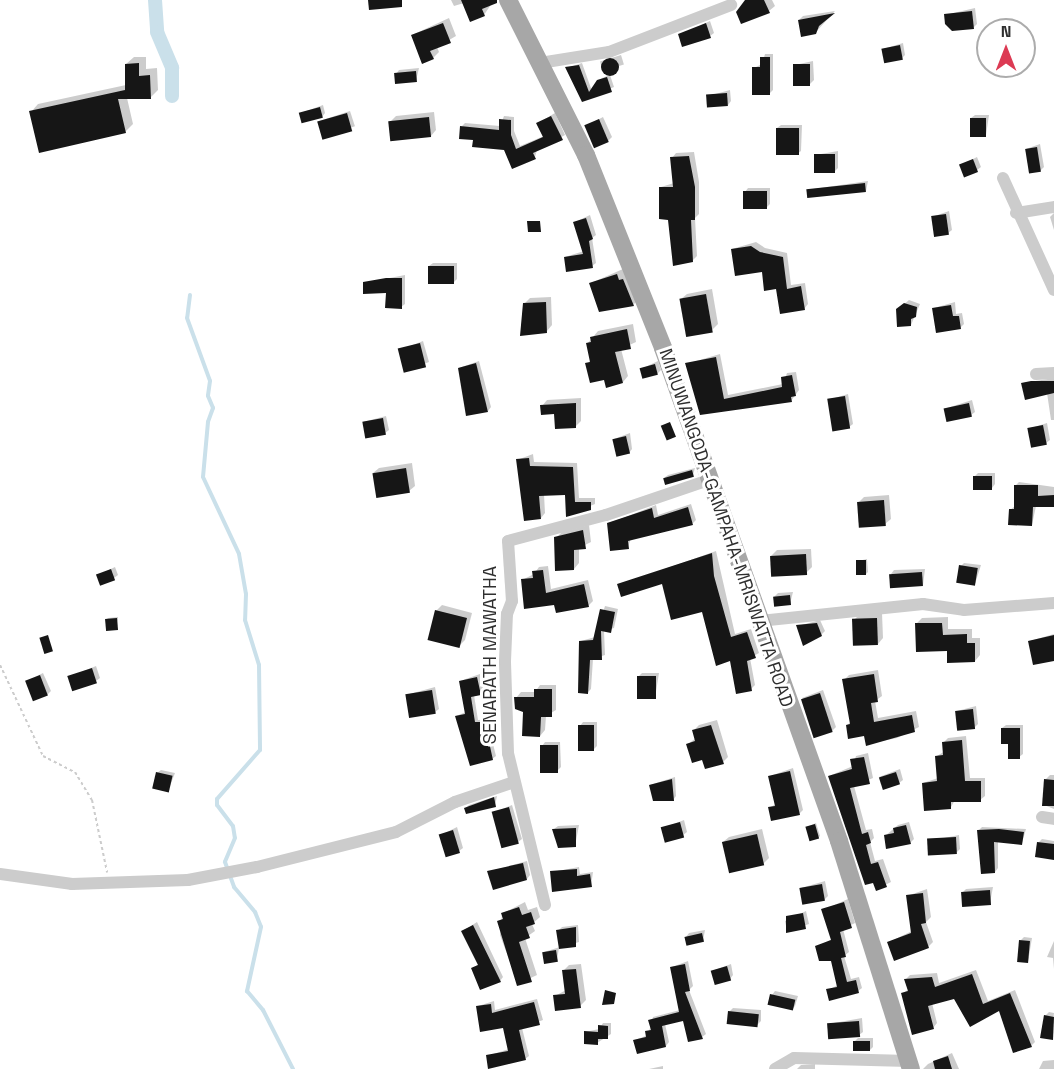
<!DOCTYPE html>
<html>
<head>
<meta charset="utf-8">
<style>
	body { margin:0 }
	#map { position:relative; width:1054px; height:1069px; overflow:hidden; background:#fff; font-family:"Space Grotesk",sans-serif }
	div>[style] { position:absolute }
	[style*='--x'] { left:calc(var(--x)*1px); top:calc(var(--y)*1px); width:calc(var(--w)*1px); rotate:calc(var(--a)*1deg) }
	.shadow>* { inset:0; background:#0003; transform-origin:0 0 }
	.stream>* { height:4px; margin:-2px; padding:0 2px; transform-origin:2px; border-radius:2px; background:#cae0ea }
	.canal>* { height:14px; margin:-7px; padding:0 7px; transform-origin:7px; border-radius:7px; background:#cae0ea }
	.building>* { inset:0; background:#161616; transform-origin:0 0 }
	.round { border-radius:50% }
	.path>* { height:2px; margin-top:-1px; transform-origin:0; background:repeating-linear-gradient(90deg,#ccc 0 3px,transparent 0 6px) }
	.street>* { height:12px; margin:-6px; padding:0 6px; transform-origin:6px; border-radius:6px; background:#ccc }
	.primary>* { height:18px; margin:-9px; padding:0 9px; transform-origin:9px; border-radius:9px; background:#a7a7a7 }
	span { translate:-50% -50%; white-space:nowrap; text-align:center; line-height:1.15; -webkit-text-stroke:6px #fff; paint-order:stroke }
	.street-label { font-size:18px; color:#2f2f2f }
	.north { position:absolute; left:976px; top:18px; width:60px; height:60px; box-sizing:border-box; background:#fff; border:2px solid #acacac; border-radius:50%; rotate:0deg; font-size:16px; font-weight:700; line-height:24px; text-align:center; color:#2f2f2f }
	.north::after { content:''; display:block; margin:auto; width:21px; height:27px; background:#dc3a53; clip-path:polygon(50% 0,100% 100%,50% 72%,0 100%) }
</style>
</head>
<body>
<div id="map">
	<div class="shadow">
		<i style="clip-path:polygon(451px 0,494px 0,484px 15px,464px 3px,454px 6px)"></i>
		<i style="clip-path:polygon(747px 0,772px 0,775px 6px,769px 11px)"></i>
		<i style="clip-path:polygon(975px 8px,977px 24px,973px 28px,945px 15px)"></i>
		<i style="clip-path:polygon(835px 11px,815px 33px,799px 20px,803px 16px)"></i>
		<i style="clip-path:polygon(449px 18px,456px 36px,437px 47px,439px 52px,433px 58px,412px 35px)"></i>
		<i style="clip-path:polygon(710px 21px,714px 33px,710px 36px,680px 35px)"></i>
		<i style="clip-path:polygon(903px 43px,905px 55px,902px 58px,883px 49px)"></i>
		<i style="clip-path:polygon(765px 54px,773px 54px,773px 90px,769px 94px,754px 68px,762px 64px)"></i>
		<i style="left:621px;top:55px;width:10px;height:22px;rotate:73deg"></i>
		<i style="clip-path:polygon(134px 57px,146px 57px,146px 69px,157px 68px,158px 90px,150px 98px,127px 98px,133px 124px,125px 132px,31px 112px,38px 104px,126px 85px,126px 64px)"></i>
		<i style="clip-path:polygon(813px 61px,814px 80px,810px 84px,795px 65px)"></i>
		<i style="clip-path:polygon(582px 63px,592px 91px,602px 78px,610px 75px,614px 87px,582px 100px,567px 68px)"></i>
		<i style="clip-path:polygon(419px 68px,416px 81px,396px 74px,399px 70px)"></i>
		<i style="clip-path:polygon(730px 90px,731px 101px,728px 105px,708px 96px)"></i>
		<i style="clip-path:polygon(323px 105px,325px 113px,322px 117px,301px 113px)"></i>
		<i style="left:350px;top:111px;width:16px;height:32px;rotate:72deg"></i>
		<i style="clip-path:polygon(434px 112px,436px 130px,431px 136px,390px 122px,396px 116px)"></i>
		<i style="clip-path:polygon(555px 113px,565px 135px,537px 150px,535px 157px,475px 139px,462px 126px,465px 123px,500px 126px,504px 116px,514px 117px,514px 131px,520px 146px,544px 136px,538px 123px)"></i>
		<i style="clip-path:polygon(975px 115px,989px 115px,986px 135px,971px 118px)"></i>
		<i style="clip-path:polygon(603px 117px,612px 137px,608px 141px,586px 126px)"></i>
		<i style="clip-path:polygon(781px 125px,802px 125px,801px 151px,797px 154px,777px 128px)"></i>
		<i style="clip-path:polygon(1040px 144px,1044px 167px,1040px 171px,1026px 149px)"></i>
		<i style="clip-path:polygon(838px 151px,838px 168px,835px 171px,815px 155px)"></i>
		<i style="clip-path:polygon(694px 152px,699px 182px,699px 214px,695px 218px,697px 256px,692px 261px,670px 218px,661px 187px,674px 183px,672px 158px,676px 153px)"></i>
		<i style="clip-path:polygon(977px 157px,981px 167px,977px 170px,961px 165px)"></i>
		<i style="clip-path:polygon(868px 181px,866px 191px,809px 193px,813px 189px)"></i>
		<i style="clip-path:polygon(748px 188px,770px 188px,770px 204px,766px 208px,745px 192px)"></i>
		<i style="clip-path:polygon(949px 211px,952px 230px,948px 233px,932px 217px)"></i>
		<i style="clip-path:polygon(1054px 213px,1054px 230px,1050px 217px)"></i>
		<i style="clip-path:polygon(590px 215px,596px 235px,592px 238px,596px 263px,592px 266px,565px 257px,584px 251px,575px 222px)"></i>
		<i style="clip-path:polygon(756px 242px,765px 248px,787px 253px,791px 285px,805px 283px,808px 304px,804px 309px,763px 270px,732px 249px)"></i>
		<i style="clip-path:polygon(433px 263px,457px 263px,457px 279px,453px 283px,429px 266px)"></i>
		<i style="clip-path:polygon(623px 269px,639px 299px,633px 305px,600px 310px,591px 283px)"></i>
		<i style="clip-path:polygon(405px 275px,405px 304px,401px 307px,387px 291px,364px 283px)"></i>
		<i style="clip-path:polygon(712px 289px,718px 324px,712px 330px,681px 299px,687px 294px)"></i>
		<i style="clip-path:polygon(551px 297px,552px 325px,547px 331px,524px 304px,530px 298px)"></i>
		<i style="clip-path:polygon(909px 300px,920px 304px,911px 325px,902px 306px)"></i>
		<i style="clip-path:polygon(955px 302px,956px 314px,962px 313px,964px 324px,960px 328px,934px 308px)"></i>
		<i style="clip-path:polygon(633px 324px,636px 342px,621px 349px,628px 376px,623px 382px,605px 378px,587px 364px,591px 360px,587px 344px,598px 331px)"></i>
		<i style="clip-path:polygon(423px 341px,429px 362px,406px 371px,400px 350px)"></i>
		<i style="clip-path:polygon(720px 354px,728px 395px,783px 384px,787px 373px,796px 372px,799px 390px,791px 401px,701px 414px,686px 364px)"></i>
		<i style="clip-path:polygon(479px 361px,491px 407px,488px 411px,459px 368px)"></i>
		<i style="clip-path:polygon(658px 361px,661px 370px,657px 374px,641px 369px)"></i>
		<i style="clip-path:polygon(1054px 378px,1054px 420px,1051px 420px,1047px 393px,1023px 383px)"></i>
		<i style="clip-path:polygon(848px 394px,853px 424px,849px 427px,828px 400px)"></i>
		<i style="clip-path:polygon(581px 398px,581px 421px,576px 426px,542px 406px,547px 400px)"></i>
		<i style="clip-path:polygon(972px 400px,975px 412px,971px 415px,944px 409px)"></i>
		<i style="clip-path:polygon(386px 416px,389px 430px,385px 433px,363px 422px)"></i>
		<i style="clip-path:polygon(1047px 423px,1050px 440px,1046px 443px,1028px 429px)"></i>
		<i style="clip-path:polygon(630px 433px,632px 449px,629px 453px,614px 439px)"></i>
		<i style="clip-path:polygon(533px 454px,534px 462px,577px 463px,579px 498px,595px 498px,595px 504px,568px 515px,567px 493px,544px 494px,545px 513px,541px 518px,517px 460px)"></i>
		<i style="clip-path:polygon(412px 463px,415px 486px,409px 491px,373px 473px,379px 468px)"></i>
		<i style="clip-path:polygon(695px 468px,693px 475px,664px 478px,668px 475px)"></i>
		<i style="clip-path:polygon(978px 473px,995px 473px,995px 484px,992px 488px,974px 477px)"></i>
		<i style="clip-path:polygon(1019px 482px,1054px 487px,1054px 506px,1036px 506px,1032px 525px,1010px 510px,1015px 506px,1015px 486px)"></i>
		<i style="clip-path:polygon(889px 495px,891px 519px,885px 524px,858px 503px,864px 497px)"></i>
		<i style="clip-path:polygon(691px 504px,696px 520px,693px 523px,631px 538px,628px 547px,608px 524px,656px 505px,658px 515px)"></i>
		<i style="clip-path:polygon(589px 525px,591px 542px,579px 548px,579px 563px,574px 569px,556px 538px,562px 532px)"></i>
		<i style="clip-path:polygon(811px 549px,812px 567px,806px 573px,771px 556px,777px 550px)"></i>
		<i style="clip-path:polygon(716px 551px,735px 634px,751px 629px,759px 653px,750px 658px,755px 685px,751px 689px,703px 611px,663px 582px,619px 585px)"></i>
		<i style="clip-path:polygon(867px 559px,868px 572px,866px 574px,858px 561px)"></i>
		<i style="clip-path:polygon(964px 563px,981px 565px,975px 584px,961px 566px)"></i>
		<i style="clip-path:polygon(548px 566px,551px 589px,588px 580px,593px 601px,588px 606px,555px 604px,522px 580px,534px 574px,539px 567px)"></i>
		<i style="clip-path:polygon(115px 567px,118px 575px,114px 578px,98px 575px)"></i>
		<i style="clip-path:polygon(925px 569px,923px 585px,891px 574px,894px 570px)"></i>
		<i style="clip-path:polygon(793px 592px,790px 604px,774px 597px,778px 593px)"></i>
		<i style="clip-path:polygon(442px 605px,472px 613px,465px 640px,459px 646px,436px 611px)"></i>
		<i style="clip-path:polygon(605px 606px,618px 609px,614px 628px,604px 631px,605px 655px,593px 659px,591px 689px,588px 692px,581px 641px,595px 637px)"></i>
		<i style="clip-path:polygon(882px 613px,883px 638px,878px 644px,854px 620px,860px 614px)"></i>
		<i style="clip-path:polygon(118px 617px,117px 628px,107px 619px,108px 618px)"></i>
		<i style="clip-path:polygon(948px 617px,948px 629px,972px 629px,972px 638px,980px 638px,980px 655px,975px 661px,948px 650px,916px 624px,922px 618px)"></i>
		<i style="clip-path:polygon(820px 620px,825px 631px,821px 635px,798px 626px)"></i>
		<i style="clip-path:polygon(1054px 627px,1054px 661px,1030px 641px,1054px 634px)"></i>
		<i style="clip-path:polygon(96px 666px,100px 678px,96px 681px,69px 677px)"></i>
		<i style="clip-path:polygon(878px 670px,882px 696px,875px 701px,878px 718px,916px 711px,919px 727px,897px 738px,867px 744px,865px 735px,847px 725px,851px 722px,844px 680px,849px 675px)"></i>
		<i style="clip-path:polygon(43px 673px,51px 691px,47px 695px,27px 681px)"></i>
		<i style="clip-path:polygon(642px 673px,659px 673px,655px 698px,639px 676px)"></i>
		<i style="clip-path:polygon(480px 674px,484px 690px,474px 695px,478px 720px,496px 719px,497px 728px,490px 732px,496px 756px,492px 759px,456px 716px,466px 712px,460px 681px)"></i>
		<i style="clip-path:polygon(540px 685px,556px 685px,556px 710px,546px 716px,545px 730px,540px 736px,516px 698px,521px 692px,535px 692px)"></i>
		<i style="clip-path:polygon(435px 687px,439px 709px,435px 712px,406px 695px)"></i>
		<i style="clip-path:polygon(823px 690px,836px 727px,832px 731px,802px 698px)"></i>
		<i style="clip-path:polygon(976px 706px,978px 724px,975px 727px,957px 711px)"></i>
		<i style="clip-path:polygon(717px 720px,728px 757px,723px 762px,703px 758px,688px 744px,696px 738px,694px 730px,699px 725px)"></i>
		<i style="clip-path:polygon(583px 722px,597px 722px,597px 746px,594px 749px,580px 726px)"></i>
		<i style="clip-path:polygon(1006px 725px,1023px 725px,1023px 754px,1019px 757px,1002px 728px)"></i>
		<i style="clip-path:polygon(966px 736px,970px 778px,985px 778px,985px 796px,980px 800px,955px 800px,951px 807px,923px 783px,938px 778px,937px 756px,945px 751px,944px 742px,948px 738px)"></i>
		<i style="clip-path:polygon(545px 742px,560px 742px,561px 767px,557px 771px,542px 746px)"></i>
		<i style="clip-path:polygon(868px 753px,873px 778px,854px 786px,866px 830px,872px 829px,874px 838px,870px 842px,875px 861px,883px 859px,891px 882px,877px 889px,829px 776px,853px 766px,856px 756px)"></i>
		<i style="clip-path:polygon(793px 768px,803px 810px,799px 814px,769px 808px,776px 804px,770px 776px)"></i>
		<i style="clip-path:polygon(900px 769px,903px 780px,899px 783px,879px 777px)"></i>
		<i style="clip-path:polygon(161px 770px,175px 773px,168px 791px,157px 773px)"></i>
		<i style="clip-path:polygon(1050px 775px,1054px 775px,1054px 809px,1044px 805px,1045px 780px)"></i>
		<i style="clip-path:polygon(675px 777px,676px 796px,673px 800px,650px 785px)"></i>
		<i style="clip-path:polygon(497px 796px,495px 806px,466px 808px,469px 805px)"></i>
		<i style="clip-path:polygon(512px 805px,522px 839px,518px 842px,493px 813px)"></i>
		<i style="clip-path:polygon(684px 820px,687px 832px,683px 835px,663px 828px)"></i>
		<i style="clip-path:polygon(909px 822px,914px 839px,910px 843px,885px 836px,898px 825px)"></i>
		<i style="clip-path:polygon(816px 823px,820px 836px,819px 837px,807px 827px)"></i>
		<i style="clip-path:polygon(579px 825px,575px 846px,554px 829px,558px 826px)"></i>
		<i style="clip-path:polygon(457px 827px,463px 848px,459px 851px,441px 835px)"></i>
		<i style="clip-path:polygon(982px 827px,1026px 829px,1022px 843px,998px 841px,998px 868px,995px 872px,978px 831px)"></i>
		<i style="clip-path:polygon(762px 829px,769px 858px,763px 864px,723px 842px,729px 837px)"></i>
		<i style="clip-path:polygon(959px 835px,960px 849px,956px 853px,929px 841px)"></i>
		<i style="clip-path:polygon(1042px 839px,1054px 841px,1054px 858px,1038px 843px)"></i>
		<i style="clip-path:polygon(527px 861px,530px 875px,527px 879px,488px 872px)"></i>
		<i style="clip-path:polygon(579px 867px,580px 874px,593px 872px,591px 886px,552px 872px)"></i>
		<i style="clip-path:polygon(825px 881px,828px 896px,824px 900px,801px 888px)"></i>
		<i style="clip-path:polygon(993px 887px,990px 903px,963px 892px,966px 889px)"></i>
		<i style="clip-path:polygon(927px 889px,931px 917px,926px 922px,933px 942px,928px 947px,889px 942px,912px 931px,907px 896px)"></i>
		<i style="clip-path:polygon(848px 899px,855px 923px,843px 929px,849px 952px,844px 956px,851px 979px,859px 977px,862px 988px,858px 991px,828px 990px,838px 985px,832px 959px,817px 947px,832px 939px,823px 910px)"></i>
		<i style="clip-path:polygon(525px 902px,528px 910px,537px 907px,540px 917px,532px 924px,535px 931px,525px 938px,537px 975px,518px 984px,500px 935px,502px 914px)"></i>
		<i style="clip-path:polygon(806px 911px,809px 924px,787px 931px,785px 921px)"></i>
		<i style="clip-path:polygon(477px 922px,503px 977px,500px 981px,473px 968px,479px 964px,463px 931px)"></i>
		<i style="clip-path:polygon(578px 925px,579px 942px,559px 948px,557px 960px,544px 952px,560px 947px,558px 931px,562px 927px)"></i>
		<i style="clip-path:polygon(705px 930px,703px 941px,686px 937px,689px 933px)"></i>
		<i style="clip-path:polygon(1024px 937px,1032px 938px,1028px 962px,1020px 941px)"></i>
		<i style="clip-path:polygon(1054px 941px,1054px 969px,1053px 958px,1047px 957px)"></i>
		<i style="clip-path:polygon(688px 961px,693px 986px,689px 990px,706px 1034px,702px 1037px,684px 1019px,665px 1024px,669px 1042px,666px 1046px,635px 1040px,648px 1035px,653px 1017px,680px 1010px,672px 967px)"></i>
		<i style="clip-path:polygon(581px 964px,586px 1000px,580px 1006px,555px 996px,566px 990px,563px 971px,569px 965px)"></i>
		<i style="clip-path:polygon(731px 964px,733px 975px,730px 979px,712px 971px)"></i>
		<i style="clip-path:polygon(976px 970px,988px 1001px,1015px 990px,1035px 1042px,1031px 1046px,1000px 1009px,955px 997px,932px 1003px,937px 1023px,933px 1028px,902px 994px,909px 989px,906px 979px,910px 975px,937px 973px,939px 983px)"></i>
		<i style="clip-path:polygon(775px 991px,798px 996px,795px 1006px,792px 1009px,772px 995px)"></i>
		<i style="clip-path:polygon(537px 999px,543px 1020px,522px 1028px,529px 1056px,525px 1059px,487px 1056px,509px 1049px,505px 1027px,478px 1006px,494px 1001px,495px 1010px)"></i>
		<i style="clip-path:polygon(733px 1008px,761px 1010px,761px 1021px,757px 1025px,729px 1012px)"></i>
		<i style="clip-path:polygon(1049px 1012px,1054px 1013px,1052px 1038px,1045px 1016px)"></i>
		<i style="clip-path:polygon(862px 1018px,863px 1032px,859px 1035px,828px 1024px)"></i>
		<i style="clip-path:polygon(603px 1023px,611px 1023px,611px 1034px,597px 1043px,585px 1032px,599px 1029px)"></i>
		<i style="clip-path:polygon(858px 1038px,873px 1038px,873px 1047px,870px 1050px,854px 1042px)"></i>
		<i style="clip-path:polygon(952px 1053px,959px 1069px,923px 1069px,928px 1064px)"></i>
		<i style="clip-path:polygon(1054px 1060px,1054px 1069px,1039px 1069px,1043px 1061px)"></i>
		<i style="clip-path:polygon(815px 1064px,815px 1069px,797px 1069px,801px 1065px)"></i>
		<i style="clip-path:polygon(663px 1066px,663px 1069px,649px 1069px)"></i>
	</div>
	<div class="stream">
		<i style="--x:190;--y:295;--w:23;--a:97"></i>
		<i style="--x:187;--y:318;--w:67;--a:69.9"></i>
		<i style="--x:210;--y:381;--w:15;--a:98"></i>
		<i style="--x:208;--y:396;--w:13;--a:67"></i>
		<i style="--x:213;--y:408;--w:15;--a:110"></i>
		<i style="--x:208;--y:422;--w:55;--a:95.2"></i>
		<i style="--x:203;--y:477;--w:85;--a:64.9"></i>
		<i style="--x:239;--y:554;--w:41;--a:80.1"></i>
		<i style="--x:246;--y:594;--w:26;--a:92"></i>
		<i style="--x:245;--y:620;--w:47;--a:72.7"></i>
		<i style="--x:259;--y:665;--w:85;--a:89.3"></i>
		<i style="--x:260;--y:750;--w:65;--a:131.3"></i>
		<i style="--x:217;--y:799;--w:6;--a:90"></i>
		<i style="--x:217;--y:805;--w:26;--a:53"></i>
		<i style="--x:233;--y:826;--w:12;--a:81"></i>
		<i style="--x:235;--y:838;--w:26;--a:113"></i>
		<i style="--x:225;--y:862;--w:27;--a:70"></i>
		<i style="--x:234;--y:887;--w:33;--a:50"></i>
		<i style="--x:255;--y:912;--w:16;--a:68"></i>
		<i style="--x:261;--y:927;--w:66;--a:102.3"></i>
		<i style="--x:247;--y:991;--w:25;--a:50"></i>
		<i style="--x:263;--y:1010;--w:66;--a:63"></i>
	</div>
	<div class="canal">
		<i style="--x:155;--y:0;--w:32;--a:86"></i>
		<i style="--x:157;--y:32;--w:39;--a:67"></i>
		<i style="--x:172;--y:68;--w:28;--a:90"></i>
	</div>
	<div class="building">
		<i style="clip-path:polygon(368px 0,402px 0,402px 7px,369px 10px)"></i>
		<i style="clip-path:polygon(461px 0,497px 0,497px 3px,482px 9px,485px 16px,470px 22px)"></i>
		<i style="clip-path:polygon(745px 0,764px 0,770px 13px,741px 24px,736px 12px)"></i>
		<i style="clip-path:polygon(972px 11px,974px 29px,952px 31px,945px 24px,944px 14px)"></i>
		<i style="clip-path:polygon(835px 13px,819px 26px,816px 34px,801px 37px,798px 20px)"></i>
		<i style="clip-path:polygon(443px 23px,451px 43px,430px 51px,434px 59px,422px 64px,411px 35px)"></i>
		<i style="clip-path:polygon(706px 23px,711px 38px,682px 47px,678px 34px)"></i>
		<i style="left:900px;top:45px;width:15px;height:19px;rotate:79deg"></i>
		<i style="clip-path:polygon(760px 57px,770px 57px,770px 95px,752px 95px,752px 67px,760px 67px)"></i>
		<i class="round" style="left:601px;top:58px;width:18px;height:18px"></i>
		<i style="clip-path:polygon(139px 63px,139px 76px,150px 75px,151px 99px,118px 99px,126px 133px,39px 153px,29px 111px,125px 90px,125px 64px)"></i>
		<i style="left:793px;top:64px;width:17px;height:22px"></i>
		<i style="clip-path:polygon(579px 65px,589px 92px,597px 80px,607px 77px,612px 92px,582px 102px,565px 67px)"></i>
		<i style="left:416px;top:71px;width:11px;height:22px;rotate:85deg"></i>
		<i style="left:727px;top:93px;width:13px;height:21px;rotate:86deg"></i>
		<i style="left:320px;top:107px;width:11px;height:22px;rotate:75deg"></i>
		<i style="left:347px;top:113px;width:19px;height:31px;rotate:74deg"></i>
		<i style="clip-path:polygon(551px 116px,563px 140px,533px 153px,536px 159px,512px 169px,504px 150px,472px 147px,473px 140px,459px 139px,460px 126px,499px 130px,499px 119px,511px 120px,511px 135px,516px 149px,543px 137px,536px 123px)"></i>
		<i style="left:429px;top:117px;width:20px;height:41px;rotate:84deg"></i>
		<i style="left:970px;top:118px;width:16px;height:19px"></i>
		<i style="left:599px;top:119px;width:25px;height:16px;rotate:67deg"></i>
		<i style="left:776px;top:128px;width:23px;height:27px"></i>
		<i style="left:1037px;top:147px;width:25px;height:12px;rotate:81deg"></i>
		<i style="left:835px;top:154px;width:19px;height:21px;rotate:90deg"></i>
		<i style="clip-path:polygon(689px 156px,695px 187px,695px 220px,691px 220px,693px 262px,673px 266px,668px 220px,659px 219px,659px 187px,673px 187px,670px 157px)"></i>
		<i style="left:973px;top:159px;width:14px;height:15px;rotate:69deg"></i>
		<i style="left:865px;top:183px;width:9px;height:59px;rotate:84deg"></i>
		<i style="left:743px;top:191px;width:24px;height:18px"></i>
		<i style="left:946px;top:214px;width:21px;height:15px;rotate:82deg"></i>
		<i style="clip-path:polygon(586px 218px,593px 239px,589px 241px,593px 268px,566px 272px,564px 257px,583px 254px,573px 222px)"></i>
		<i style="clip-path:polygon(527px 221px,540px 221px,541px 232px,528px 232px)"></i>
		<i style="clip-path:polygon(751px 246px,760px 252px,783px 257px,787px 289px,801px 286px,805px 310px,780px 314px,776px 289px,764px 291px,762px 272px,735px 276px,731px 249px)"></i>
		<i style="left:428px;top:266px;width:26px;height:18px"></i>
		<i style="clip-path:polygon(617px 274px,619px 280px,623px 279px,634px 306px,599px 312px,589px 283px)"></i>
		<i style="clip-path:polygon(386px 278px,402px 278px,402px 309px,385px 308px,386px 293px,363px 294px,363px 282px)"></i>
		<i style="left:706px;top:294px;width:39px;height:27px;rotate:80deg"></i>
		<i style="clip-path:polygon(546px 302px,547px 333px,520px 336px,523px 303px)"></i>
		<i style="clip-path:polygon(904px 303px,917px 307px,916px 317px,911px 319px,911px 326px,897px 327px,896px 309px)"></i>
		<i style="clip-path:polygon(951px 305px,953px 316px,959px 316px,961px 329px,936px 333px,932px 308px)"></i>
		<i style="clip-path:polygon(627px 329px,631px 349px,615px 352px,623px 383px,606px 388px,604px 380px,590px 383px,585px 363px,590px 362px,586px 343px,591px 342px,590px 337px)"></i>
		<i style="left:420px;top:343px;width:25px;height:23px;rotate:76deg"></i>
		<i style="clip-path:polygon(716px 357px,724px 399px,782px 387px,781px 377px,792px 375px,796px 396px,791px 397px,792px 402px,700px 415px,685px 363px)"></i>
		<i style="clip-path:polygon(476px 363px,488px 412px,466px 416px,458px 368px)"></i>
		<i style="left:655px;top:364px;width:11px;height:16px;rotate:75deg"></i>
		<i style="clip-path:polygon(1031px 381px,1054px 381px,1054px 393px,1025px 400px,1021px 383px)"></i>
		<i style="left:845px;top:396px;width:33px;height:18px;rotate:81deg"></i>
		<i style="clip-path:polygon(576px 403px,576px 428px,555px 429px,554px 414px,541px 415px,540px 405px)"></i>
		<i style="left:969px;top:403px;width:14px;height:26px;rotate:78deg"></i>
		<i style="left:383px;top:418px;width:17px;height:21px;rotate:80deg"></i>
		<i style="left:670px;top:422px;width:16px;height:10px;rotate:68deg"></i>
		<i style="left:1043px;top:425px;width:20px;height:16px;rotate:79deg"></i>
		<i style="left:626px;top:436px;width:18px;height:14px;rotate:77deg"></i>
		<i style="clip-path:polygon(529px 458px,530px 466px,573px 467px,575px 502px,591px 502px,591px 510px,566px 517px,565px 495px,539px 496px,541px 519px,524px 521px,516px 459px)"></i>
		<i style="left:406px;top:468px;width:25px;height:34px;rotate:81deg"></i>
		<i style="left:692px;top:470px;width:7px;height:30px;rotate:74deg"></i>
		<i style="left:973px;top:476px;width:19px;height:14px"></i>
		<i style="clip-path:polygon(1014px 485px,1038px 485px,1038px 496px,1054px 495px,1054px 507px,1033px 507px,1032px 526px,1008px 525px,1009px 509px,1014px 509px)"></i>
		<i style="left:884px;top:500px;width:26px;height:27px;rotate:86deg"></i>
		<i style="clip-path:polygon(688px 507px,693px 525px,628px 541px,629px 549px,610px 551px,607px 523px,652px 508px,654px 518px)"></i>
		<i style="clip-path:polygon(583px 530px,586px 549px,574px 550px,574px 570px,555px 571px,554px 537px)"></i>
		<i style="clip-path:polygon(712px 553px,714px 576px,731px 637px,747px 632px,756px 658px,747px 661px,752px 691px,736px 694px,730px 661px,716px 666px,702px 612px,671px 620px,662px 584px,621px 597px,617px 584px)"></i>
		<i style="left:806px;top:554px;width:21px;height:36px;rotate:87deg"></i>
		<i style="left:856px;top:560px;width:10px;height:15px"></i>
		<i style="left:959px;top:565px;width:19px;height:18px;rotate:9deg"></i>
		<i style="left:111px;top:569px;width:12px;height:16px;rotate:70deg"></i>
		<i style="clip-path:polygon(543px 570px,546px 593px,584px 584px,589px 607px,556px 613px,554px 605px,524px 609px,521px 579px,533px 578px,532px 571px)"></i>
		<i style="left:922px;top:572px;width:14px;height:33px;rotate:86deg"></i>
		<i style="left:790px;top:595px;width:10px;height:17px;rotate:84deg"></i>
		<i style="clip-path:polygon(600px 609px,615px 612px,611px 633px,601px 631px,602px 660px,590px 660px,588px 694px,578px 693px,579px 641px,593px 640px)"></i>
		<i style="left:435px;top:610px;width:33px;height:31px;rotate:14deg"></i>
		<i style="left:117px;top:618px;width:12px;height:12px;rotate:85deg"></i>
		<i style="left:877px;top:618px;width:27px;height:25px;rotate:88deg"></i>
		<i style="clip-path:polygon(817px 623px,822px 636px,803px 646px,796px 625px)"></i>
		<i style="clip-path:polygon(915px 623px,942px 623px,943px 635px,967px 634px,967px 643px,975px 643px,975px 662px,947px 663px,947px 651px,916px 652px)"></i>
		<i style="left:48px;top:635px;width:17px;height:9px;rotate:73deg"></i>
		<i style="clip-path:polygon(1054px 635px,1054px 661px,1033px 665px,1028px 641px)"></i>
		<i style="left:92px;top:668px;width:16px;height:26px;rotate:72deg"></i>
		<i style="clip-path:polygon(874px 674px,878px 702px,871px 703px,874px 722px,912px 715px,915px 732px,866px 746px,864px 736px,848px 739px,846px 725px,850px 724px,842px 679px)"></i>
		<i style="left:40px;top:675px;width:22px;height:16px;rotate:69deg"></i>
		<i style="left:637px;top:676px;width:19px;height:23px"></i>
		<i style="clip-path:polygon(477px 677px,481px 695px,471px 697px,475px 722px,493px 722px,494px 733px,487px 733px,493px 760px,470px 766px,455px 716px,465px 714px,459px 681px)"></i>
		<i style="clip-path:polygon(534px 689px,552px 689px,552px 717px,541px 717px,540px 737px,522px 736px,523px 712px,515px 709px,514px 697px,534px 697px)"></i>
		<i style="left:432px;top:690px;width:24px;height:27px;rotate:81deg"></i>
		<i style="left:820px;top:693px;width:41px;height:20px;rotate:72deg"></i>
		<i style="left:973px;top:709px;width:20px;height:18px;rotate:84deg"></i>
		<i style="left:578px;top:725px;width:16px;height:26px"></i>
		<i style="clip-path:polygon(711px 725px,724px 764px,705px 769px,702px 760px,692px 763px,686px 744px,695px 741px,692px 730px)"></i>
		<i style="clip-path:polygon(1001px 728px,1020px 728px,1020px 759px,1008px 759px,1008px 744px,1001px 744px)"></i>
		<i style="clip-path:polygon(962px 740px,965px 781px,981px 781px,981px 802px,951px 802px,951px 809px,924px 811px,922px 783px,937px 781px,935px 756px,943px 755px,942px 742px)"></i>
		<i style="left:540px;top:745px;width:18px;height:28px"></i>
		<i style="clip-path:polygon(864px 757px,870px 784px,850px 788px,862px 834px,868px 832px,871px 843px,866px 845px,871px 864px,878px 862px,887px 887px,876px 891px,873px 883px,865px 885px,828px 776px,852px 769px,850px 759px)"></i>
		<i style="clip-path:polygon(790px 771px,800px 815px,771px 821px,768px 807px,775px 806px,768px 776px)"></i>
		<i style="left:156px;top:772px;width:17px;height:17px;rotate:13deg"></i>
		<i style="left:896px;top:772px;width:13px;height:18px;rotate:72deg"></i>
		<i style="clip-path:polygon(672px 779px,674px 801px,653px 801px,649px 785px)"></i>
		<i style="clip-path:polygon(1044px 779px,1054px 780px,1054px 806px,1042px 806px)"></i>
		<i style="clip-path:polygon(494px 797px,496px 807px,466px 814px,464px 808px)"></i>
		<i style="left:509px;top:807px;width:38px;height:18px;rotate:75deg"></i>
		<i style="left:680px;top:822px;width:16px;height:20px;rotate:75deg"></i>
		<i style="left:815px;top:824px;width:15px;height:10px;rotate:74deg"></i>
		<i style="clip-path:polygon(906px 825px,911px 844px,886px 849px,884px 835px,894px 833px,893px 828px)"></i>
		<i style="clip-path:polygon(576px 828px,576px 847px,558px 848px,552px 829px)"></i>
		<i style="clip-path:polygon(999px 829px,1024px 832px,1022px 845px,994px 842px,995px 873px,981px 874px,977px 830px)"></i>
		<i style="left:453px;top:830px;width:24px;height:15px;rotate:73deg"></i>
		<i style="left:757px;top:834px;width:32px;height:36px;rotate:77deg"></i>
		<i style="left:956px;top:837px;width:17px;height:29px;rotate:87deg"></i>
		<i style="clip-path:polygon(1037px 842px,1054px 844px,1054px 860px,1035px 857px)"></i>
		<i style="clip-path:polygon(523px 863px,527px 880px,493px 890px,487px 871px)"></i>
		<i style="clip-path:polygon(577px 869px,577px 876px,590px 874px,592px 887px,552px 892px,550px 871px)"></i>
		<i style="left:822px;top:884px;width:17px;height:23px;rotate:80deg"></i>
		<i style="left:990px;top:890px;width:15px;height:29px;rotate:86deg"></i>
		<i style="clip-path:polygon(923px 893px,926px 923px,921px 924px,929px 948px,894px 961px,887px 942px,911px 933px,906px 895px)"></i>
		<i style="clip-path:polygon(844px 902px,852px 928px,840px 932px,846px 957px,841px 958px,847px 982px,856px 980px,859px 993px,829px 1001px,826px 989px,837px 987px,831px 961px,819px 961px,815px 946px,831px 940px,821px 909px)"></i>
		<i style="clip-path:polygon(519px 907px,522px 915px,531px 912px,535px 924px,526px 927px,530px 938px,519px 942px,532px 982px,517px 986px,497px 921px,503px 919px,501px 913px)"></i>
		<i style="clip-path:polygon(803px 913px,806px 929px,786px 933px,786px 916px)"></i>
		<i style="clip-path:polygon(473px 925px,501px 982px,480px 990px,471px 968px,478px 965px,461px 931px)"></i>
		<i style="clip-path:polygon(576px 927px,576px 947px,559px 949px,556px 930px)"></i>
		<i style="left:702px;top:933px;width:9px;height:18px;rotate:77deg"></i>
		<i style="left:1019px;top:940px;width:11px;height:22px;rotate:5deg"></i>
		<i style="left:556px;top:950px;width:12px;height:14px;rotate:81deg"></i>
		<i style="clip-path:polygon(685px 964px,690px 991px,685px 992px,703px 1039px,688px 1042px,683px 1021px,662px 1026px,666px 1047px,637px 1054px,633px 1040px,646px 1037px,645px 1031px,651px 1030px,648px 1020px,679px 1012px,670px 967px)"></i>
		<i style="left:727px;top:966px;width:15px;height:17px;rotate:74deg"></i>
		<i style="clip-path:polygon(576px 969px,581px 1008px,555px 1011px,553px 995px,565px 994px,562px 970px)"></i>
		<i style="clip-path:polygon(972px 974px,983px 1004px,1010px 993px,1032px 1047px,1013px 1053px,999px 1011px,970px 1027px,954px 999px,928px 1006px,934px 1029px,912px 1035px,901px 993px,908px 991px,904px 979px,932px 977px,935px 987px)"></i>
		<i style="clip-path:polygon(605px 990px,616px 993px,614px 1004px,602px 1005px)"></i>
		<i style="left:770px;top:994px;width:26px;height:11px;rotate:13deg"></i>
		<i style="clip-path:polygon(534px 1002px,540px 1025px,519px 1030px,526px 1060px,488px 1069px,486px 1055px,508px 1051px,503px 1028px,480px 1032px,476px 1006px,491px 1004px,492px 1013px)"></i>
		<i style="left:728px;top:1011px;width:31px;height:13px;rotate:6deg"></i>
		<i style="clip-path:polygon(1044px 1015px,1054px 1017px,1053px 1040px,1040px 1038px)"></i>
		<i style="left:859px;top:1021px;width:16px;height:32px;rotate:86deg"></i>
		<i style="clip-path:polygon(598px 1025px,608px 1026px,608px 1039px,598px 1039px,598px 1045px,584px 1044px,584px 1031px,598px 1032px)"></i>
		<i style="left:853px;top:1041px;width:17px;height:10px"></i>
		<i style="clip-path:polygon(948px 1056px,952px 1069px,935px 1069px,933px 1061px)"></i>
	</div>
	<div class="path">
		<i style="--x:0;--y:665;--w:101;--a:64.7"></i>
		<i style="--x:43;--y:756;--w:36;--a:27"></i>
		<i style="--x:75;--y:772;--w:33;--a:59"></i>
		<i style="--x:92;--y:800;--w:74;--a:78.2"></i>
	</div>
	<div class="street">
		<i style="--x:540;--y:63;--w:70;--a:-9.1"></i>
		<i style="--x:609;--y:52;--w:131;--a:-21.1"></i>
		<i style="--x:1003;--y:178;--w:123;--a:65.5"></i>
		<i style="--x:1016;--y:213;--w:38;--a:-9"></i>
		<i style="--x:1036;--y:374;--w:18;--a:-3"></i>
		<i style="--x:759;--y:621;--w:165;--a:-5.9"></i>
		<i style="--x:923;--y:604;--w:41;--a:8.3"></i>
		<i style="--x:964;--y:610;--w:90;--a:-4.4"></i>
		<i style="--x:1042;--y:817;--w:12;--a:9"></i>
		<i style="--x:0;--y:874;--w:73;--a:7.9"></i>
		<i style="--x:72;--y:884;--w:116;--a:-2"></i>
		<i style="--x:188;--y:880;--w:70;--a:-10.7"></i>
		<i style="--x:257;--y:867;--w:143;--a:-14.1"></i>
		<i style="--x:396;--y:832;--w:66;--a:-27"></i>
		<i style="--x:455;--y:802;--w:62;--a:-18.7"></i>
		<i style="--x:545;--y:905;--w:156;--a:-103.7"></i>
		<i style="--x:508;--y:753;--w:92;--a:-91.9"></i>
		<i style="--x:505;--y:661;--w:47;--a:-87.6"></i>
		<i style="--x:507;--y:614;--w:14;--a:-69"></i>
		<i style="--x:512;--y:601;--w:60;--a:-93.8"></i>
		<i style="--x:508;--y:541;--w:101;--a:-14.9"></i>
		<i style="--x:606;--y:515;--w:109;--a:-18.8"></i>
		<i style="--x:775;--y:1069;--w:22;--a:-30"></i>
		<i style="--x:794;--y:1058;--w:115;--a:1.5"></i>
	</div>
	<div class="primary">
		<i style="--x:508;--y:0;--w:174;--a:63.3"></i>
		<i style="--x:586;--y:155;--w:208;--a:68.2"></i>
		<i style="--x:663;--y:348;--w:523;--a:70.35"></i>
		<i style="--x:839;--y:841;--w:239;--a:72.5"></i>
	</div>
	<div class="street-label">
		<span style="left:726px;top:528px;rotate:71deg">MINUWANGODA-GAMPAHA-MRISWATTA ROAD</span>
		<span style="left:490px;top:655px;rotate:-90deg">SENARATH MAWATHA</span>
	</div>
	<div class="north">N</div>
</div>
</body>
</html>
